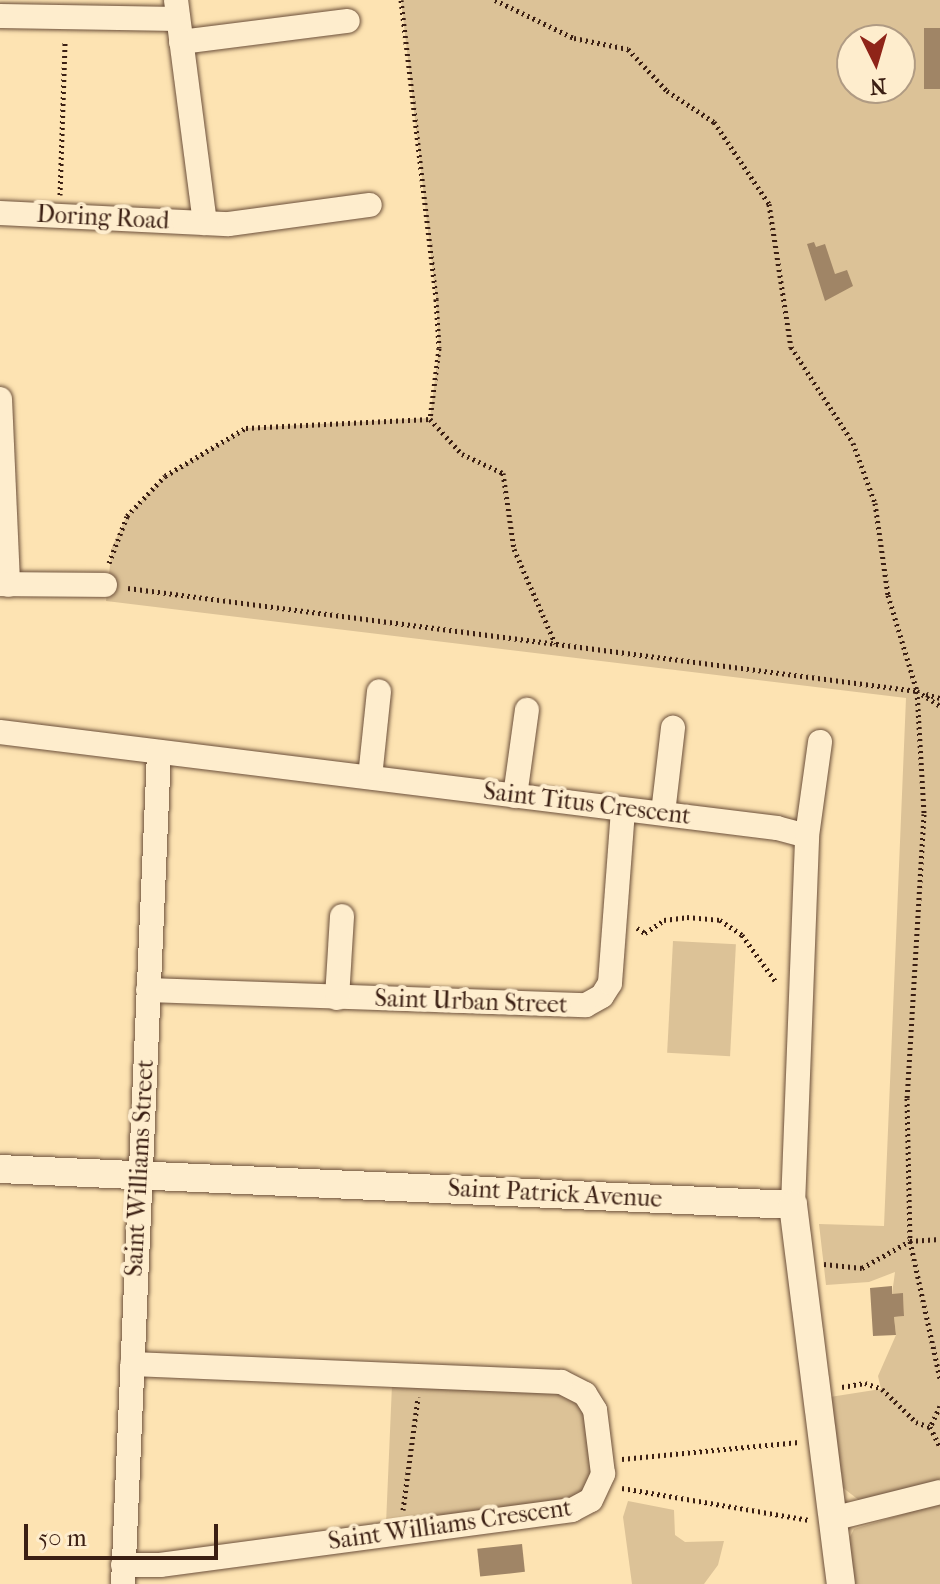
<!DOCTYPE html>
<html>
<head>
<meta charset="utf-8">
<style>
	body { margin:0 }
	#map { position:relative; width:940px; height:1584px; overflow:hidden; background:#fde3b2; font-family:"IM FELL French Canon",serif }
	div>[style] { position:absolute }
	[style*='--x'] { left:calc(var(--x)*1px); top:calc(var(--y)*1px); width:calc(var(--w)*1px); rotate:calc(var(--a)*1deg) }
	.green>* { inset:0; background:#dcc297; transform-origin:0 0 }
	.building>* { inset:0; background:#a08566; transform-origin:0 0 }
	.path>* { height:5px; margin-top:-2.5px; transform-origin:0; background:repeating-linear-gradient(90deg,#3b1f13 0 2px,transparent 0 6px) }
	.roads { filter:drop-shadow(0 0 2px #6c503b) drop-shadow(0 0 2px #6c503b) }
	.minor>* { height:24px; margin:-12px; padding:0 12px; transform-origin:12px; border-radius:12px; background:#feedcd }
	.tertiary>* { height:28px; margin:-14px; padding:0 14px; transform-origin:14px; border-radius:14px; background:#feedcd }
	span { translate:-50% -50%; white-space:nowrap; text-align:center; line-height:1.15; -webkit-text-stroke:8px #feedcd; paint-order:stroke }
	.street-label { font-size:24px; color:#3b1f13 }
	.north { position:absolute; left:836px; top:24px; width:80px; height:80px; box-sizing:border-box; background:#feedcd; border:2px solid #b09b83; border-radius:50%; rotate:175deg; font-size:22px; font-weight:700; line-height:32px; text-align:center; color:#3b1f13 }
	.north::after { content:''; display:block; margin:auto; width:28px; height:36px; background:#8f2418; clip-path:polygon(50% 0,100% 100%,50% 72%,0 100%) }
	.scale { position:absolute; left:24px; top:1524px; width:194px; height:36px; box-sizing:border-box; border:4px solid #3b1f13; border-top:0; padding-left:10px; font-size:24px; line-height:28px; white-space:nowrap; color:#3b1f13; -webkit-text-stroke:6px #feedcd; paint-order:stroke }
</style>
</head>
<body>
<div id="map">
	<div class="green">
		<i style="clip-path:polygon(evenodd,401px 0,940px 0,940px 1481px,860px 1501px,842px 1487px,830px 1397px,881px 1389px,878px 1376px,896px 1335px,894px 1317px,904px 1316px,903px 1294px,892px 1294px,895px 1272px,869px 1282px,826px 1285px,819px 1224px,884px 1226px,906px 698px,106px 601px,112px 547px,127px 516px,165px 476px,246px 428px,430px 418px,439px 348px,436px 299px,401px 0,852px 40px,900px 40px,900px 88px,852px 88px,852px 40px)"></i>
		<i style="left:673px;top:941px;width:63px;height:112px;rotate:3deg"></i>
		<i style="clip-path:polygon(392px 1385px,561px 1392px,583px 1408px,593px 1473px,586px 1490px,571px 1499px,386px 1524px)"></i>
		<i style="clip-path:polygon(628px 1501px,674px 1510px,675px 1535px,685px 1542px,724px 1541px,718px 1565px,704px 1584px,632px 1584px,623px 1517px)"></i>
		<i style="clip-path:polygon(940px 1503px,940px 1584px,854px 1584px,849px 1539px,854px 1529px)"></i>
	</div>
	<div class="building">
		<i style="left:924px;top:28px;width:16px;height:61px"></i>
		<i style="clip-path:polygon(814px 242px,816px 247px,825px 244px,835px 274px,847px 270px,853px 286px,825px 301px,807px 244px)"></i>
		<i style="clip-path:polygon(892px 1286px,892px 1294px,903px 1293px,904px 1316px,894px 1317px,896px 1335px,873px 1336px,870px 1288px)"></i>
		<i style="left:522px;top:1544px;width:28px;height:45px;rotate:84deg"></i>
	</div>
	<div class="path">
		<i style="--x:401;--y:0;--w:301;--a:83.3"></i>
		<i style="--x:436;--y:299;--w:49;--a:86.5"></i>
		<i style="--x:439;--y:348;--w:72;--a:97.2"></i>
		<i style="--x:495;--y:0;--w:88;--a:25.7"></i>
		<i style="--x:574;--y:38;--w:55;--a:11.5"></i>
		<i style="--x:628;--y:49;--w:57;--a:47.1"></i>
		<i style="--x:667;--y:91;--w:56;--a:33.4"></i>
		<i style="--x:714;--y:122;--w:99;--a:56.1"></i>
		<i style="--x:769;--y:204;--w:145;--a:81.3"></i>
		<i style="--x:791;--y:347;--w:114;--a:57.1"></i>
		<i style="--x:853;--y:443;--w:64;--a:69.9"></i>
		<i style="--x:875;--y:503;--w:93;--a:82"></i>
		<i style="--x:888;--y:595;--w:100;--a:73.2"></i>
		<i style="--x:917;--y:691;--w:123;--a:86.7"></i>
		<i style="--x:924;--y:814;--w:285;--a:93.4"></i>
		<i style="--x:907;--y:1098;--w:143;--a:88.8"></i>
		<i style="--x:910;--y:1241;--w:141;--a:77.7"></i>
		<i style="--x:60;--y:195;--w:154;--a:-88.1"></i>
		<i style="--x:109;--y:563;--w:50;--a:-69"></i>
		<i style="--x:127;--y:516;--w:55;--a:-46.5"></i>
		<i style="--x:165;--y:476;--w:94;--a:-30.7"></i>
		<i style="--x:246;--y:428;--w:184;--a:-2.8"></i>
		<i style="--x:430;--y:419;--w:47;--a:47.6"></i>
		<i style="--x:462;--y:454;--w:45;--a:24.9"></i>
		<i style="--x:503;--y:473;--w:77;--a:81.8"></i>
		<i style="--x:514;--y:549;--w:103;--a:66.4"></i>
		<i style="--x:128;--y:588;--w:796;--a:7.44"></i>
		<i style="--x:917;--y:691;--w:27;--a:33"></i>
		<i style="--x:926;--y:694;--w:15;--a:16"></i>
		<i style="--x:637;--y:928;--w:9;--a:32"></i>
		<i style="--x:645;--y:933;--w:23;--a:-34"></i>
		<i style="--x:664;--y:920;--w:23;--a:-7"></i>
		<i style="--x:687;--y:917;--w:33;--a:5"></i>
		<i style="--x:720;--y:920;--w:27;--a:34"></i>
		<i style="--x:742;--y:935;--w:58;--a:54.1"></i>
		<i style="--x:824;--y:1264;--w:38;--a:6"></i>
		<i style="--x:862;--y:1268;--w:55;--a:-29.4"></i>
		<i style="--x:910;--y:1241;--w:30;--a:-4"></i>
		<i style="--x:842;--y:1387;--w:23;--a:-10"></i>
		<i style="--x:865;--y:1383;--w:18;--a:19"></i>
		<i style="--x:882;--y:1389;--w:47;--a:44.1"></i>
		<i style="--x:916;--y:1422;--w:15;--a:20"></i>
		<i style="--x:940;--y:1406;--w:23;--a:115"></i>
		<i style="--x:930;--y:1427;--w:22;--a:63"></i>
		<i style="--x:622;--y:1459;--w:178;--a:-5.5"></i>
		<i style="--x:622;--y:1488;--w:190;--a:9.7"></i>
		<i style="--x:403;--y:1510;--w:114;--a:-82.4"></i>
	</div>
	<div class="roads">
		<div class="minor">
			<i style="--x:176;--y:0;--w:225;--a:82.6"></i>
			<i style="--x:0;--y:16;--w:178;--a:1"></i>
			<i style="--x:181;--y:42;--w:168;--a:-7.2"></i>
			<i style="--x:0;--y:213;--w:229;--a:2.8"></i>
			<i style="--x:229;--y:224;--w:142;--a:-7.7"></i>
			<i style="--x:0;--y:399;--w:186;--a:87.5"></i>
			<i style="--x:0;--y:584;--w:105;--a:0.5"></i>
			<i style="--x:0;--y:732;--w:783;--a:7.04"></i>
			<i style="--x:777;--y:828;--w:31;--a:15"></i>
			<i style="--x:370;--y:777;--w:86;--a:-84"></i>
			<i style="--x:515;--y:796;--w:87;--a:-82.1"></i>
			<i style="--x:663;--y:813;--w:86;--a:-83.3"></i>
			<i style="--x:148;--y:990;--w:438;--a:2"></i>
			<i style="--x:586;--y:1005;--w:18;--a:-29"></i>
			<i style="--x:602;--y:996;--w:15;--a:-58"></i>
			<i style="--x:610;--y:983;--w:174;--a:-85.7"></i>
			<i style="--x:337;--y:998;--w:82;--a:-86.5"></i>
			<i style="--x:793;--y:1205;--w:369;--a:-87.8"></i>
			<i style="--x:807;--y:836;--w:95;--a:-82.1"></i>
			<i style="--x:832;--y:1519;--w:111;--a:-14"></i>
			<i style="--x:123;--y:1565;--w:37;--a:0"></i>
			<i style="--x:160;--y:1565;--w:416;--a:-7.6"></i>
			<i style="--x:572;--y:1510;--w:21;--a:-28"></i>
			<i style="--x:591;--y:1500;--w:29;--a:-65"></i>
			<i style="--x:603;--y:1474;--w:64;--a:-97.1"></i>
			<i style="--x:595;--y:1410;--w:19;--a:-122"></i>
			<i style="--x:585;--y:1394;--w:27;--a:-153"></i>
			<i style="--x:561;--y:1382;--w:429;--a:-177.6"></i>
			<i style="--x:123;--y:1584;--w:833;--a:-87.52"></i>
		</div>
		<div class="tertiary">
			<i style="--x:0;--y:1169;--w:794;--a:2.6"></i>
			<i style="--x:793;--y:1205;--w:382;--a:82.8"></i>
		</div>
	</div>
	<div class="street-label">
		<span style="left:103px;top:218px;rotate:3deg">Doring Road</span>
		<span style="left:587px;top:804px;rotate:7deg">Saint Titus Crescent</span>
		<span style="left:471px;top:1002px;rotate:2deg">Saint Urban Street</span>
		<span style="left:140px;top:1168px;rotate:-87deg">Saint Williams Street</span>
		<span style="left:555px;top:1194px;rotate:3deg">Saint Patrick Avenue</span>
		<span style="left:450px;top:1525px;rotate:-8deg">Saint Williams Crescent</span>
	</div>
	<div class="north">N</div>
	<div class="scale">50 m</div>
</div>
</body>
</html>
